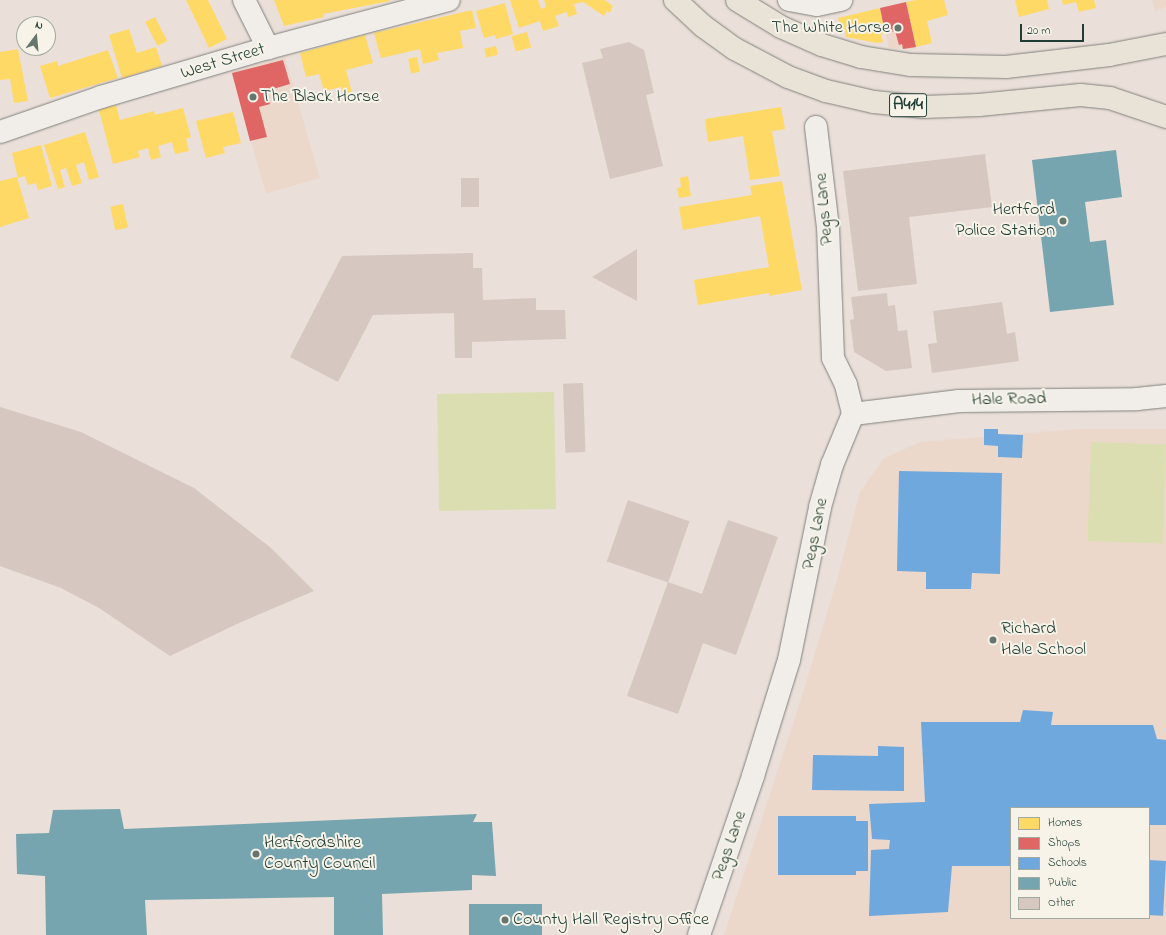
<!DOCTYPE html>
<html>
<head>
<meta charset="utf-8">
<style>
	body { margin:0 }
	#map { position:relative; width:1166px; height:935px; overflow:hidden; background:#eadfd9; font-family:"Indie Flower",sans-serif }
	div>[style] { position:absolute }
	[style*='--x'] { left:calc(var(--x)*1px); top:calc(var(--y)*1px); width:calc(var(--w)*1px); rotate:calc(var(--a)*1deg) }
	.built>* { inset:0; background:#ecd7cb; transform-origin:0 0 }
	.green>* { inset:0; background:#dbdeb1; transform-origin:0 0 }
	.homes>* { inset:0; background:#ffd966; transform-origin:0 0 }
	.shops>* { inset:0; background:#e06666 }
	.schools>* { inset:0; background:#6fa8dc; transform-origin:0 0 }
	.public>* { inset:0; background:#76a5af; transform-origin:0 0 }
	.building>* { inset:0; background:#d6c7c1; transform-origin:0 0 }
	.roads { filter:drop-shadow(0 0 1px #80807c) drop-shadow(0 0 1px #80807c) }
	.street>* { height:22px; margin:-11px; padding:0 11px; transform-origin:11px; border-radius:11px; background:#f1eeea }
	.secondary>* { height:22px; margin:-11px; padding:0 11px; transform-origin:11px; border-radius:11px; background:#f1eeea }
	.highway>* { height:22px; margin:-11px; padding:0 11px; transform-origin:11px; border-radius:11px; background:#e9e3d7 }
	.dots>* { width:11px; height:11px; translate:-50% -50%; box-sizing:border-box; border:2px solid #f7f3e8; border-radius:50% }
	span { translate:-50% -50%; white-space:nowrap; text-align:center; line-height:1.15; -webkit-text-stroke:4px #f7f3e8; paint-order:stroke }
	.shield-label span { padding:1px 3px; background:#f7f3e8; border:1px solid; border-radius:3px; -webkit-text-stroke-width:0 }
	.shield-label { font-size:17px; color:#1f3d34; font-weight:700 }
	.poi-label { font-size:18px; color:#1f3d34 }
	.right { translate:-100% -50%; text-align:right }
	.left { translate:0 -50%; text-align:left }
	.street-label { font-size:18px; color:#1f3d34 }
	.legend { position:absolute; left:1010px; top:807px; width:140px; height:112px; box-sizing:border-box; background:#f7f3e8; border:1px solid #a1aaa0; margin:0; padding:5px 7px; list-style:none; font-size:12px; color:#1f3d34 }
	.legend li { display:flex; align-items:center; gap:8px; height:20px }
	.legend b { width:20px; border:1px solid #a1aaa0 }
	.north { position:absolute; left:16px; top:16px; width:40px; height:40px; box-sizing:border-box; background:#f7f3e8; border:1px solid #a1aaa0; border-radius:50%; rotate:16deg; font-size:11px; font-weight:700; line-height:16px; text-align:center; color:#1f3d34 }
	.north::after { content:''; display:block; margin:auto; width:14px; height:18px; background:#66766e; clip-path:polygon(50% 0,100% 100%,50% 72%,0 100%) }
	.scale { position:absolute; left:1020px; top:24px; width:64px; height:18px; box-sizing:border-box; border:2px solid #1f3d34; border-top:0; padding-left:5px; font-size:12px; line-height:14px; white-space:nowrap; color:#1f3d34; -webkit-text-stroke:3px #f7f3e8; paint-order:stroke }
</style>
</head>
<body>
<div id="map">
	<div class="built">
		<i style="clip-path:polygon(1152px 0,1166px 0,1166px 7px,1155px 11px)"></i>
		<i style="clip-path:polygon(909px 19px,916px 49px,889px 48px,884px 25px)"></i>
		<i style="left:285px;top:57px;width:126px;height:56px;rotate:74deg"></i>
		<i style="clip-path:polygon(evenodd,1078px 429px,1166px 429px,1166px 935px,724px 935px,801px 699px,837px 580px,860px 492px,883px 459px,920px 442px,1078px 429px,1011px 808px,1149px 808px,1149px 918px,1011px 918px,1011px 808px)"></i>
	</div>
	<div class="green">
		<i style="left:554px;top:392px;width:117px;height:117px;rotate:89deg"></i>
		<i style="left:1091px;top:442px;width:75px;height:99px;rotate:2deg"></i>
	</div>
	<div class="homes">
		<i style="clip-path:polygon(186px 0,208px 0,227px 39px,209px 48px)"></i>
		<i style="clip-path:polygon(274px 0,389px 0,390px 1px,323px 14px,324px 17px,284px 26px)"></i>
		<i style="clip-path:polygon(510px 0,538px 0,541px 9px,546px 7px,544px 0,605px 0,613px 6px,610px 13px,607px 11px,604px 16px,583px 2px,574px 4px,577px 14px,568px 17px,567px 12px,555px 16px,559px 26px,543px 31px,540px 21px,519px 28px)"></i>
		<i style="clip-path:polygon(916px 0,944px 0,948px 15px,927px 21px,932px 43px,916px 47px,906px 2px)"></i>
		<i style="clip-path:polygon(1015px 0,1047px 0,1049px 9px,1019px 17px)"></i>
		<i style="clip-path:polygon(1062px 0,1094px 0,1096px 8px,1079px 12px,1076px 2px,1063px 5px)"></i>
		<i style="clip-path:polygon(505px 3px,513px 34px,496px 39px,495px 35px,484px 38px,476px 11px)"></i>
		<i style="clip-path:polygon(880px 8px,885px 33px,881px 34px,883px 42px,877px 43px,846px 37px,845px 32px,842px 32px,838px 18px)"></i>
		<i style="clip-path:polygon(472px 10px,476px 28px,460px 31px,463px 48px,437px 53px,439px 60px,423px 64px,420px 49px,381px 58px,374px 33px)"></i>
		<i style="left:155px;top:17px;width:27px;height:11px;rotate:63deg"></i>
		<i style="clip-path:polygon(129px 29px,137px 53px,156px 47px,162px 66px,122px 78px,109px 35px)"></i>
		<i style="left:527px;top:32px;width:16px;height:16px;rotate:75deg"></i>
		<i style="clip-path:polygon(365px 35px,373px 63px,346px 70px,352px 92px,343px 94px,341px 87px,324px 91px,319px 74px,306px 77px,300px 53px)"></i>
		<i style="left:496px;top:46px;width:9px;height:12px;rotate:77deg"></i>
		<i style="clip-path:polygon(18px 49px,28px 101px,14px 103px,10px 79px,0 80px,0 52px)"></i>
		<i style="clip-path:polygon(108px 50px,118px 78px,50px 98px,40px 66px,57px 61px,58px 66px)"></i>
		<i style="left:417px;top:57px;width:15px;height:9px;rotate:79deg"></i>
		<i style="clip-path:polygon(116px 105px,120px 120px,154px 111px,155px 115px,183px 108px,191px 137px,186px 139px,189px 151px,175px 154px,172px 142px,158px 146px,161px 157px,151px 160px,148px 148px,138px 151px,140px 157px,113px 164px,99px 110px)"></i>
		<i style="clip-path:polygon(781px 107px,785px 129px,772px 131px,780px 176px,750px 180px,743px 136px,708px 142px,705px 119px)"></i>
		<i style="clip-path:polygon(233px 112px,241px 143px,223px 147px,225px 153px,206px 158px,196px 121px)"></i>
		<i style="clip-path:polygon(85px 132px,99px 177px,89px 180px,84px 162px,76px 165px,82px 183px,72px 186px,66px 168px,60px 170px,65px 187px,58px 189px,44px 145px)"></i>
		<i style="clip-path:polygon(41px 145px,52px 186px,38px 190px,36px 183px,28px 185px,25px 176px,18px 178px,12px 153px)"></i>
		<i style="clip-path:polygon(688px 176px,691px 196px,679px 198px,677px 188px,681px 187px,680px 178px)"></i>
		<i style="clip-path:polygon(17px 177px,29px 218px,0 227px,0 181px)"></i>
		<i style="clip-path:polygon(782px 181px,802px 290px,769px 296px,769px 293px,698px 305px,694px 280px,769px 267px,760px 216px,683px 230px,679px 207px,752px 195px,750px 186px)"></i>
		<i style="left:123px;top:204px;width:24px;height:13px;rotate:78deg"></i>
	</div>
	<div class="shops">
		<i style="clip-path:polygon(906px 2px,916px 47px,903px 49px,902px 44px,899px 45px,895px 31px,885px 33px,880px 8px)"></i>
		<i style="clip-path:polygon(283px 60px,290px 84px,266px 91px,270px 104px,259px 107px,267px 137px,250px 141px,232px 73px)"></i>
	</div>
	<div class="schools">
		<i style="clip-path:polygon(984px 429px,998px 429px,998px 434px,1023px 435px,1022px 458px,998px 457px,998px 446px,984px 445px)"></i>
		<i style="clip-path:polygon(899px 471px,1002px 473px,1000px 574px,972px 573px,971px 589px,926px 589px,926px 572px,897px 571px)"></i>
		<i style="clip-path:polygon(1023px 710px,1053px 712px,1051px 725px,1153px 725px,1157px 739px,1166px 740px,1166px 825px,1149px 825px,1149px 808px,1011px 808px,1011px 866px,952px 866px,948px 912px,869px 916px,871px 850px,889px 849px,890px 840px,872px 839px,869px 804px,925px 802px,921px 722px,1020px 722px)"></i>
		<i style="clip-path:polygon(878px 746px,904px 747px,904px 791px,812px 790px,813px 755px,878px 756px)"></i>
		<i style="clip-path:polygon(778px 816px,856px 816px,856px 821px,868px 821px,868px 871px,856px 871px,856px 875px,778px 875px)"></i>
		<i style="left:1149px;top:860px;width:17px;height:55px;rotate:3deg"></i>
	</div>
	<div class="public">
		<i style="clip-path:polygon(1116px 150px,1122px 197px,1085px 202px,1090px 242px,1106px 240px,1114px 305px,1050px 312px,1032px 160px)"></i>
		<i style="clip-path:polygon(120px 809px,124px 829px,477px 814px,473px 822px,492px 822px,496px 876px,472px 875px,472px 890px,382px 894px,383px 935px,334px 935px,334px 897px,145px 900px,147px 935px,46px 935px,45px 876px,17px 874px,16px 834px,49px 833px,53px 810px)"></i>
		<i style="left:542px;top:904px;width:31px;height:73px;rotate:90deg"></i>
	</div>
	<div class="building">
		<i style="clip-path:polygon(629px 42px,644px 50px,654px 93px,646px 95px,663px 166px,610px 179px,582px 63px,603px 58px,600px 49px)"></i>
		<i style="clip-path:polygon(985px 154px,992px 207px,909px 217px,917px 284px,858px 291px,843px 171px)"></i>
		<i style="left:461px;top:178px;width:18px;height:29px"></i>
		<i style="clip-path:polygon(637px 249px,637px 301px,592px 277px)"></i>
		<i style="clip-path:polygon(473px 253px,473px 268px,482px 268px,483px 300px,536px 298px,536px 310px,565px 310px,566px 339px,472px 342px,472px 358px,455px 358px,454px 313px,373px 315px,338px 382px,290px 357px,342px 256px)"></i>
		<i style="clip-path:polygon(887px 293px,888px 306px,895px 305px,898px 331px,907px 330px,912px 368px,886px 371px,854px 352px,850px 320px,854px 319px,851px 297px)"></i>
		<i style="clip-path:polygon(1002px 302px,1007px 334px,1015px 332px,1019px 361px,932px 373px,928px 344px,937px 343px,933px 311px)"></i>
		<i style="left:583px;top:383px;width:69px;height:20px;rotate:88deg"></i>
		<i style="clip-path:polygon(0 407px,81px 432px,194px 488px,271px 548px,314px 591px,239px 623px,170px 656px,99px 608px,61px 588px,0 566px)"></i>
		<i style="left:628px;top:500px;width:65px;height:65px;rotate:19deg"></i>
		<i style="clip-path:polygon(728px 520px,778px 537px,736px 655px,703px 643px,678px 714px,627px 696px,668px 582px,702px 594px)"></i>
	</div>
	<div class="roads">
		<div class="street">
			<i style="--x:244;--y:0;--w:54;--a:63.4"></i>
			<i style="--x:789;--y:0;--w:28;--a:10"></i>
			<i style="--x:817;--y:5;--w:25;--a:-12"></i>
			<i style="--x:816;--y:127;--w:101;--a:83.2"></i>
			<i style="--x:828;--y:227;--w:131;--a:87.8"></i>
			<i style="--x:833;--y:358;--w:30;--a:64"></i>
			<i style="--x:846;--y:385;--w:30;--a:76"></i>
			<i style="--x:0;--y:132;--w:107;--a:-19.1"></i>
			<i style="--x:101;--y:97;--w:174;--a:-16.4"></i>
			<i style="--x:268;--y:48;--w:187;--a:-14.9"></i>
		</div>
		<div class="secondary">
			<i style="--x:699;--y:935;--w:168;--a:-71.2"></i>
			<i style="--x:753;--y:776;--w:121;--a:-72.8"></i>
			<i style="--x:789;--y:660;--w:156;--a:-78.5"></i>
			<i style="--x:820;--y:507;--w:44;--a:-74.1"></i>
			<i style="--x:832;--y:465;--w:55;--a:-67.6"></i>
			<i style="--x:853;--y:414;--w:107;--a:-7"></i>
			<i style="--x:959;--y:401;--w:178;--a:-0.6"></i>
			<i style="--x:1137;--y:399;--w:29;--a:-6"></i>
		</div>
		<div class="highway">
			<i style="--x:675;--y:0;--w:38;--a:43"></i>
			<i style="--x:703;--y:26;--w:39;--a:36"></i>
			<i style="--x:735;--y:49;--w:60;--a:27.8"></i>
			<i style="--x:788;--y:77;--w:40;--a:20.2"></i>
			<i style="--x:826;--y:91;--w:49;--a:12.9"></i>
			<i style="--x:874;--y:102;--w:50;--a:5.7"></i>
			<i style="--x:924;--y:107;--w:55;--a:-2.1"></i>
			<i style="--x:979;--y:105;--w:102;--a:-5.6"></i>
			<i style="--x:1081;--y:95;--w:29;--a:6"></i>
			<i style="--x:1110;--y:98;--w:59;--a:18.7"></i>
			<i style="--x:737;--y:0;--w:52;--a:31.5"></i>
			<i style="--x:781;--y:27;--w:45;--a:23.7"></i>
			<i style="--x:822;--y:45;--w:41;--a:17.1"></i>
			<i style="--x:861;--y:57;--w:51;--a:9.1"></i>
			<i style="--x:911;--y:65;--w:95;--a:1.2"></i>
			<i style="--x:1006;--y:67;--w:104;--a:-6.6"></i>
			<i style="--x:1109;--y:55;--w:58;--a:-10.9"></i>
		</div>
	</div>
	<div class="dots">
		<i style="left:898px;top:28px;background:#66766e"></i>
		<i style="left:253px;top:97px;background:#66766e"></i>
		<i style="left:1063px;top:221px;background:#66766e"></i>
		<i style="left:993px;top:640px;background:#66766e"></i>
		<i style="left:256px;top:854px;background:#66766e"></i>
		<i style="left:505px;top:920px;background:#66766e"></i>
	</div>
	<div class="shield-label">
		<span style="left:908px;top:105px">A414</span>
	</div>
	<div class="poi-label">
		<span class="right" style="left:890px;top:28px">The White Horse</span>
		<span class="left" style="left:261px;top:97px">The Black Horse</span>
		<span class="right" style="left:1055px;top:221px">Hertford<br>Police Station</span>
		<span class="left" style="left:1001px;top:640px">Richard<br>Hale School</span>
		<span class="left" style="left:264px;top:854px">Hertfordshire<br>County Council</span>
		<span class="left" style="left:513px;top:920px">County Hall Registry Office</span>
	</div>
	<div class="street-label">
		<span style="left:223px;top:62px;rotate:-17deg">West Street</span>
		<span style="left:825px;top:209px;rotate:-95deg">Pegs Lane</span>
		<span style="left:1009px;top:400px;rotate:-1deg">Hale Road</span>
		<span style="left:816px;top:534px;rotate:-79deg">Pegs Lane</span>
		<span style="left:730px;top:846px;rotate:-71deg">Pegs Lane</span>
	</div>
	<ul class="legend">
	<li><b style="height:11px;background:#ffd966"></b>Homes</li>
	<li><b style="height:11px;background:#e06666"></b>Shops</li>
	<li><b style="height:11px;background:#6fa8dc"></b>Schools</li>
	<li><b style="height:11px;background:#76a5af"></b>Public</li>
	<li><b style="height:11px;background:#d6c7c1"></b>Other</li>
	</ul>
	<div class="north">N</div>
	<div class="scale">20 m</div>
</div>
</body>
</html>
